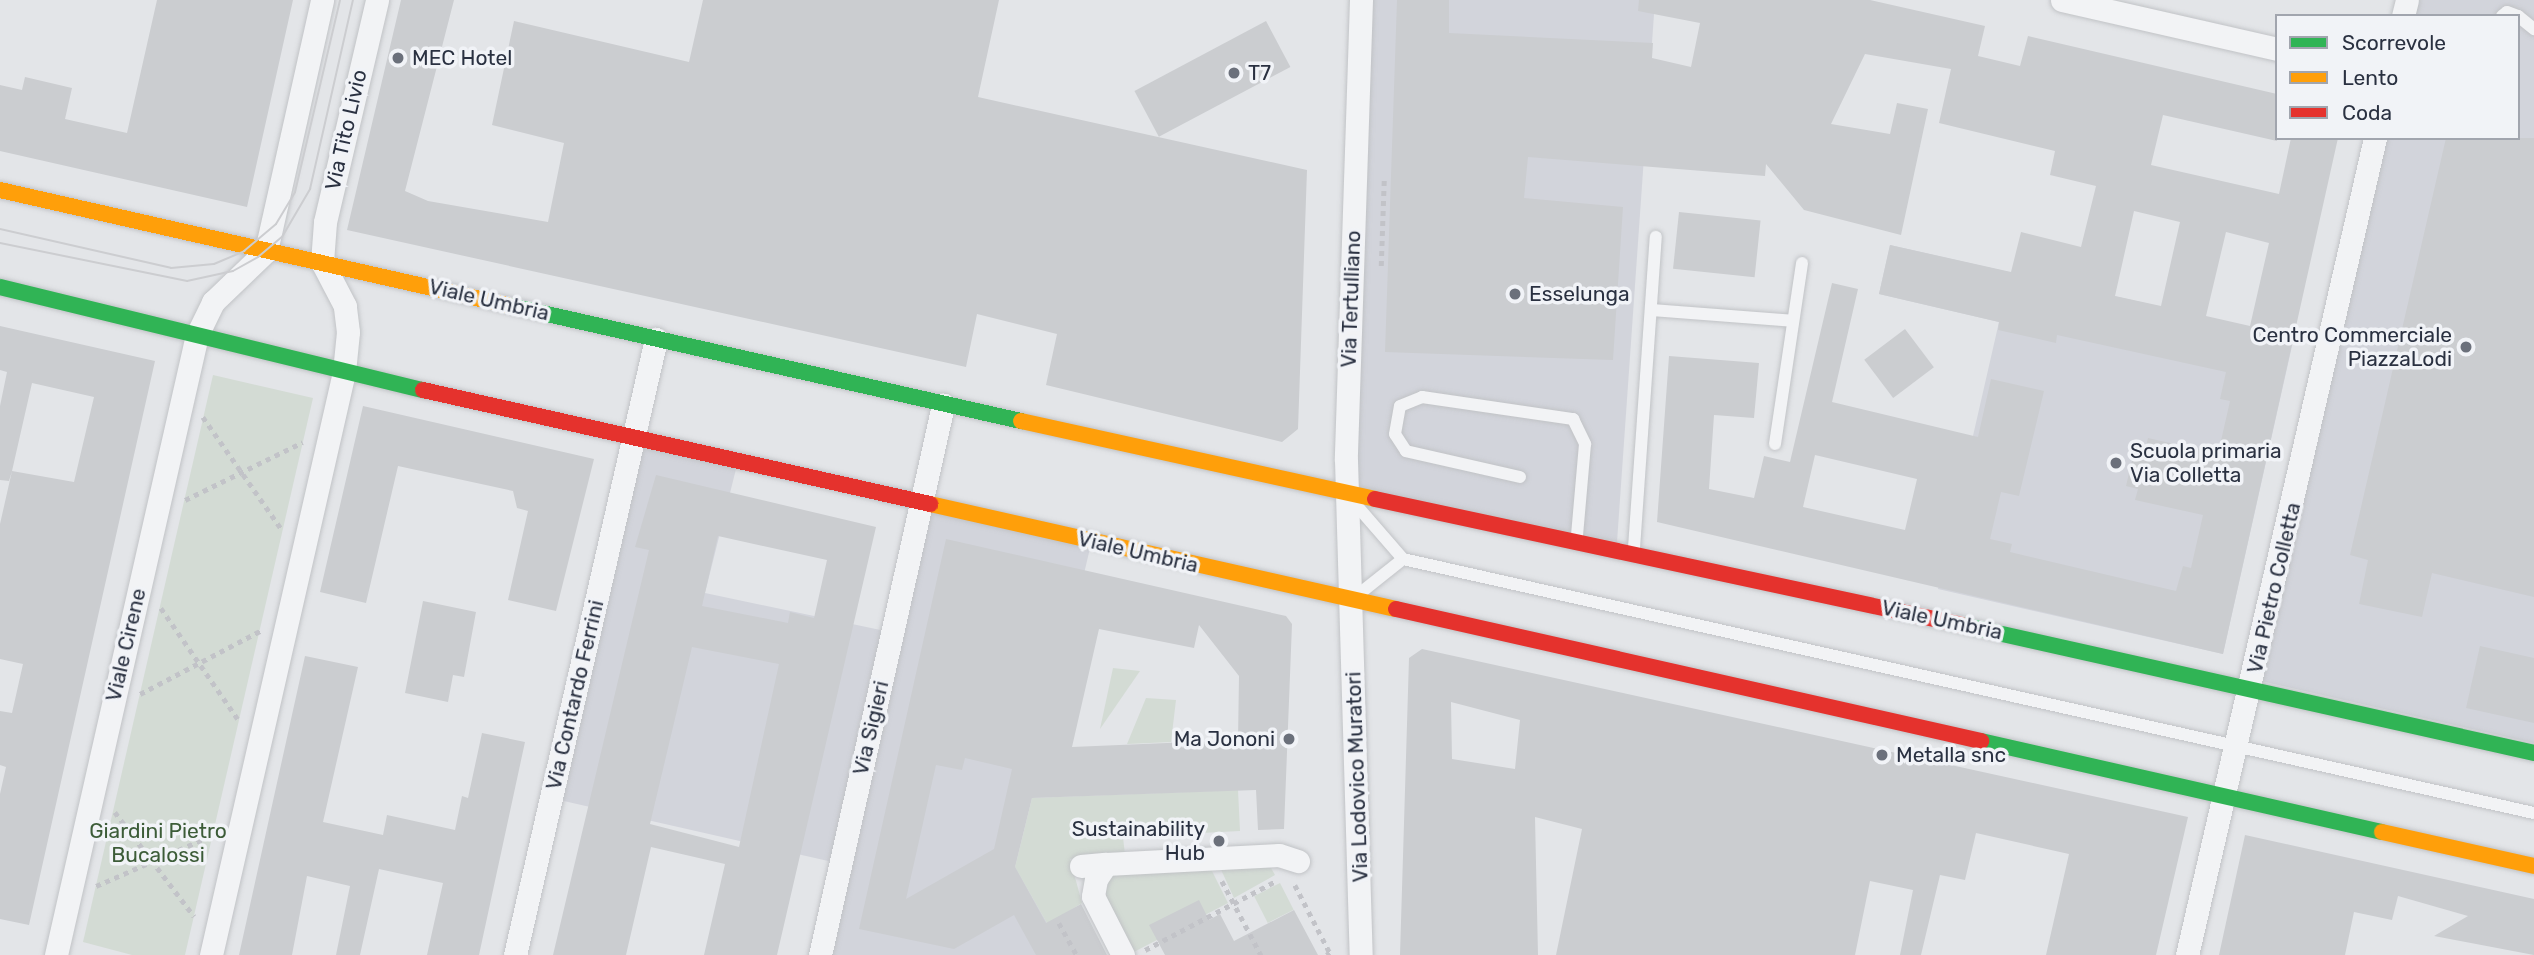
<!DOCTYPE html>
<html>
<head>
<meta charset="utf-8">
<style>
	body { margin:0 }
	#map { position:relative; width:2534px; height:955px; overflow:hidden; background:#e3e5e8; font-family:Rubik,sans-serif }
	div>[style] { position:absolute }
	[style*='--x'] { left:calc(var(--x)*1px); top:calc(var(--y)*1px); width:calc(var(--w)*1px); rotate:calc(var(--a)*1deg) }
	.built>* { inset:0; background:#d2d4db }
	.green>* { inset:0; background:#d3dbd4; transform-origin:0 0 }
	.building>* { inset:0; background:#cbcdd0; transform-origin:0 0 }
	.path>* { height:4.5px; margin-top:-2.25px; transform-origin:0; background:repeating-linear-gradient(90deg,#c2c3c8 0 5px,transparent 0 10px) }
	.roads { filter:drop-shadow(0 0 2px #c1c3c6) drop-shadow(0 0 2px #c1c3c6) }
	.lane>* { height:12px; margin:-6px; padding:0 6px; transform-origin:6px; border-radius:6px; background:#f2f3f5 }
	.street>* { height:23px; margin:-11.5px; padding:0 11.5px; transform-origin:11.5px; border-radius:11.5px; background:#f2f3f5 }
	.fast>* { height:16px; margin:-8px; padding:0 8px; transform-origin:8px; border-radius:8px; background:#30b455 }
	.slow>* { height:16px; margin:-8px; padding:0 8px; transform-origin:8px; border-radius:8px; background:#ff9f0a }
	.jam>* { height:16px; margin:-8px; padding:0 8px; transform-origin:8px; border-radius:8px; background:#e5322d }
	.tram>* { height:2px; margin:-1px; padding:0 1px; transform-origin:1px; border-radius:1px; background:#cccdd0 }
	.dots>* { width:19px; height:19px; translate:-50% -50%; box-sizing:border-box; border:4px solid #f1f3f7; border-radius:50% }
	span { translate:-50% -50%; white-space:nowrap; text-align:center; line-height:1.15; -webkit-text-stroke:7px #f1f3f7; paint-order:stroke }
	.poi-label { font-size:21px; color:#2a3141 }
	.left { translate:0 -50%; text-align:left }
	.right { translate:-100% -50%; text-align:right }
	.street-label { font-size:21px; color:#2a3141 }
	.park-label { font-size:21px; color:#3c5c38 }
	.legend { position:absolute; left:2275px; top:14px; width:245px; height:126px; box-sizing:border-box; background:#f1f3f7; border:2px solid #a1a5ae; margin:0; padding:9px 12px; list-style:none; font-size:21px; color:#2a3141 }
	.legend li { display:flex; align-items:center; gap:14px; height:35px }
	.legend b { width:35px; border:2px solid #a1a5ae }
</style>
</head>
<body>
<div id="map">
	<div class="built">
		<i style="clip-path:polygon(1367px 0,1655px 0,1617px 542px,1351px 491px)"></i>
		<i style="clip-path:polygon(2414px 0,2534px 0,2534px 743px,2261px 681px,2383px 138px,2518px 138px,2518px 16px,2410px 16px)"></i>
		<i style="clip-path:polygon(1890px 245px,2294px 337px,2223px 654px,1938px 589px,1999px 322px,1879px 294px)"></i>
		<i style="clip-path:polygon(636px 436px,738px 461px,705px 593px,890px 632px,837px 863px,555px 799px)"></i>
		<i style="clip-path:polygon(924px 505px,1091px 544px,1015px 866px,1065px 955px,822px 955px)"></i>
	</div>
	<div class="green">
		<i style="clip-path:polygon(213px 375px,313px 398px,185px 955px,132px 955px,83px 942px)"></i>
		<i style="clip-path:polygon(1113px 668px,1140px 671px,1100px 729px)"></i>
		<i style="clip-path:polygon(1146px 698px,1176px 700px,1171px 742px,1127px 744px)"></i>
		<i style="clip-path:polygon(1238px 790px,1240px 831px,1123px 837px,1125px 855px,1070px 859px,1082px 903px,1064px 914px,1065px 955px,1015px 867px,1032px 798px)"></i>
		<i style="clip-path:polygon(1267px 861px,1275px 875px,1234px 898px,1218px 863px)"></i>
		<i style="clip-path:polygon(1209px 865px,1228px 903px,1130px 954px,1103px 901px,1113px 868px)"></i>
		<i style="left:1280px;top:883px;width:30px;height:29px;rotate:63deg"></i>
	</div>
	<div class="building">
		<i style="clip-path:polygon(157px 0,293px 0,247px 207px,0 151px,0 85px,22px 90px,25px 77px,72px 88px,65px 119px,127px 133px)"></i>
		<i style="clip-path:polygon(401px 0,454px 0,405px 191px,428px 201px,548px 222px,564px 143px,492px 125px,514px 21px,689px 62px,703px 0,999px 0,978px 97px,1307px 170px,1298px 429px,1282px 442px,1046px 385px,1057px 334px,977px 314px,966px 367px,347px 230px)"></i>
		<i style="clip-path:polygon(evenodd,1397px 0,1449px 0,1449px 33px,1653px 43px,1652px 58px,1691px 67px,1700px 23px,1638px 11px,1639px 0,1870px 0,1985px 26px,1978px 56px,2020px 66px,2028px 36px,2277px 94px,2277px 141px,2163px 115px,2151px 165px,2279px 194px,2291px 138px,2338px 138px,2223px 654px,1657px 522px,1669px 356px,1759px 363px,1754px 418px,1714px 415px,1709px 489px,1754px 498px,1764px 456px,1790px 462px,1832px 283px,1858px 289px,1832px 402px,1978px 437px,1991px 379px,2044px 391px,2019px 496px,2001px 492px,1990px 539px,2012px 544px,2010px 552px,2176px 591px,2183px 566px,2191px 568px,2203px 515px,2135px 500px,2138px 489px,2126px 486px,2135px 448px,2145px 450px,2148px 438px,2218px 454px,2230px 401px,2220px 399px,2226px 372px,2057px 335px,2056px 343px,1998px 330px,1999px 322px,1879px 294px,1890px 245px,2011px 272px,2021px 232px,2081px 247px,2096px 186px,2050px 175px,2055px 151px,1939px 123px,1951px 69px,1865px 54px,1831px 124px,1890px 134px,1897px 103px,1928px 109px,1901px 235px,1804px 210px,1766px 164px,1765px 176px,1528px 157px,1524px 198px,1623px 207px,1613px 360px,1385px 352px,1397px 0,2134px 211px,2180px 222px,2161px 306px,2115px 296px,2134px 211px,1397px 0,2226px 232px,2269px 243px,2250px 326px,2206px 316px,2226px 232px,1397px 0,1815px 455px,1917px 479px,1905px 530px,1803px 507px,1815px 455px)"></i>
		<i style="left:1266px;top:21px;width:52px;height:149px;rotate:62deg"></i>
		<i style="clip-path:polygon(2446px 138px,2534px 138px,2534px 597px,2432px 573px,2422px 617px,2359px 604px,2368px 560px,2350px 555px)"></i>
		<i style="left:1679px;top:212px;width:82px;height:57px;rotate:6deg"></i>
		<i style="clip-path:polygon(evenodd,0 326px,155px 361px,29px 925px,0 919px,0 794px,6px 767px,0 765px,0 711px,12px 713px,23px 664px,0 659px,0 524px,12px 471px,9px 481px,0 480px,0 406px,7px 372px,0 370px,0 326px,32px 383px,94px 397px,74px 482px,12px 471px,32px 383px)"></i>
		<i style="left:1905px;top:329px;width:48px;height:51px;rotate:53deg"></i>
		<i style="clip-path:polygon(363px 406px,594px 459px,556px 611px,508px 600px,528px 511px,517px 508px,513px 491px,398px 466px,366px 603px,320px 592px)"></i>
		<i style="clip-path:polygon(evenodd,656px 475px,876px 527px,777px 955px,704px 955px,725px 864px,651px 847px,626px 955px,553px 955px,649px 550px,635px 547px,656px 475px,718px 536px,827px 560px,814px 618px,790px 612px,788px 623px,702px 606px,718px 536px,656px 475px,692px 647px,779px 664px,739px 847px,650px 824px,692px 647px)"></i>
		<i style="clip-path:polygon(evenodd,946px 539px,1286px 616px,1292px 624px,1284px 829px,1258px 830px,1256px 790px,1032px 798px,1015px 867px,1046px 923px,1081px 904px,1107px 955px,1036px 955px,1014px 915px,954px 949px,859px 929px,946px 539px,1199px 625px,1239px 676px,1238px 740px,1072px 747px,1099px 629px,1194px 648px,1199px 625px,946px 539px,965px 758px,1012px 769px,994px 849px,906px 899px,936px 765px,962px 770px,965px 758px)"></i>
		<i style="clip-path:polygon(423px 601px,476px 612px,464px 677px,453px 675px,448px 702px,405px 693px)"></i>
		<i style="clip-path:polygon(2480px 646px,2534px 658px,2534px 723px,2466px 708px)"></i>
		<i style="clip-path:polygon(evenodd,1422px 649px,2188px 817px,2156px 955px,2046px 955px,2069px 854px,1976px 833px,1965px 880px,1940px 875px,1921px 955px,1900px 955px,1913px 890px,1870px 881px,1855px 955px,1556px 955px,1582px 829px,1535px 817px,1538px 955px,1400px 955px,1409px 658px,1422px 649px,1451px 702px,1520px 720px,1515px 769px,1452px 759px,1451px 702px)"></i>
		<i style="clip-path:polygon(305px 656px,358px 667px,323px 822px,383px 835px,387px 815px,455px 830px,462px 796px,468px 798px,482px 733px,525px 742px,479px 955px,427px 955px,443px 883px,379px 869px,360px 955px,336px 955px,350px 886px,307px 876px,292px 955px,239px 955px)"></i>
		<i style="clip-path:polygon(2245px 835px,2534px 899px,2534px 955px,2434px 936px,2468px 916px,2398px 896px,2392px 920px,2354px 912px,2345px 955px,2219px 955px)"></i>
		<i style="clip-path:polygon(1199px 900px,1209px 920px,1220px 914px,1234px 941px,1294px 910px,1318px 955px,1165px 955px,1149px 925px)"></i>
	</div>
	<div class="path">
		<i style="--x:1381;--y:266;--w:86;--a:-88"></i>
		<i style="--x:203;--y:417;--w:138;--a:55"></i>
		<i style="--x:185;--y:500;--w:131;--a:-26.2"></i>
		<i style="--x:161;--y:608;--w:135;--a:55.3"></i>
		<i style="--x:140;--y:694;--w:136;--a:-27.7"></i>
		<i style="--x:115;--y:812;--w:131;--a:52.8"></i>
		<i style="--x:1222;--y:881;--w:84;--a:62.2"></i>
		<i style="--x:1295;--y:885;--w:76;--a:62.8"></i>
		<i style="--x:1330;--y:953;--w:4;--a:146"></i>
		<i style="--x:96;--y:886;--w:128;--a:-23.6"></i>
		<i style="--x:1059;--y:923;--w:37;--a:61"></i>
		<i style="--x:1145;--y:950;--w:146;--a:-27.8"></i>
	</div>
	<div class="roads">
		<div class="lane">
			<i style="--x:2502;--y:16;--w:6;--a:-39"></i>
			<i style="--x:2507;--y:12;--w:12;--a:20"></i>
			<i style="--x:2518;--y:16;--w:21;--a:39"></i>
			<i style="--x:1651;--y:310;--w:142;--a:4.4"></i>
			<i style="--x:1775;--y:444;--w:183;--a:-81.5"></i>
			<i style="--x:1520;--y:477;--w:117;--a:-167.2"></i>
			<i style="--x:1406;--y:451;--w:20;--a:-123"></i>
			<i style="--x:1395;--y:434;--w:28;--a:-80"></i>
			<i style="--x:1400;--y:406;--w:24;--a:-22"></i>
			<i style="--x:1422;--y:397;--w:153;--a:8.3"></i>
			<i style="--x:1573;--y:419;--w:28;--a:64"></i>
			<i style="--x:1585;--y:444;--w:91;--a:95"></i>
			<i style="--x:1357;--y:506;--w:70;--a:49"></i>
			<i style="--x:1403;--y:559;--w:1159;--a:12.66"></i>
			<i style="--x:1634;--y:548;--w:312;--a:-86"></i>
			<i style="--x:1359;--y:594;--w:56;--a:-38.5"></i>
		</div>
		<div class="street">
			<i style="--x:1361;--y:0;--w:460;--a:91.9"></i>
			<i style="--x:1346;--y:460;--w:495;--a:88.3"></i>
			<i style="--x:2062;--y:0;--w:221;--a:12.8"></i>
			<i style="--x:2403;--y:16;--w:16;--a:-76"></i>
			<i style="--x:1081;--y:866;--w:25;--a:-5"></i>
			<i style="--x:56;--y:955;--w:636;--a:-77.19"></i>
			<i style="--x:197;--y:335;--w:37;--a:-64"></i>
			<i style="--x:213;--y:302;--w:74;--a:-43.9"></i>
			<i style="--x:266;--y:251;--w:257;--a:-77.4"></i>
			<i style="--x:211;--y:955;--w:598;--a:-77.15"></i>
			<i style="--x:344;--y:372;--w:40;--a:-84.3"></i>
			<i style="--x:348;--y:332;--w:26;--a:-97"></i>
			<i style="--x:345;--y:306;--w:50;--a:-117.6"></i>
			<i style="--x:322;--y:262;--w:40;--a:-85.7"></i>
			<i style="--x:325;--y:222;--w:228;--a:-76.8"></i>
			<i style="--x:515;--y:955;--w:632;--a:-77.11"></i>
			<i style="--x:820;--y:955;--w:564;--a:-77.39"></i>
			<i style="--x:1123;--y:955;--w:66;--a:-117"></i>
			<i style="--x:1093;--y:896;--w:17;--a:-80"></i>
			<i style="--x:1096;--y:879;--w:18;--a:-56"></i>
			<i style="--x:1106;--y:864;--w:173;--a:-3"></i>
			<i style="--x:1279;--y:855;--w:20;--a:18"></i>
			<i style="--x:2187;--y:955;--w:838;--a:-77.04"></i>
		</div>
		<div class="fast">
			<i style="--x:0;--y:287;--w:435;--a:13.7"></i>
			<i style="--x:507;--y:305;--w:527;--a:12.72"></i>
			<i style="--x:1962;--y:625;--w:586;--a:12.61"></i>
			<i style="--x:1981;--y:741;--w:411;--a:12.8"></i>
		</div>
		<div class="slow">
			<i style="--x:0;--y:190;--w:520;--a:12.78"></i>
			<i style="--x:1021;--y:421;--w:362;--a:12.4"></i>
			<i style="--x:930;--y:504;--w:478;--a:12.7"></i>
			<i style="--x:2382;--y:832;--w:156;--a:12.6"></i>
		</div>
		<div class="jam">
			<i style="--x:423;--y:390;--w:520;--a:12.67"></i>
			<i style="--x:1375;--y:499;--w:600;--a:12.11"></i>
			<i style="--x:1396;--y:609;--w:600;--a:12.72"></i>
		</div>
	</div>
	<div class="tram">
		<i style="--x:0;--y:229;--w:175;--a:12.8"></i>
		<i style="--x:171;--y:268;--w:43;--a:-5.3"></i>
		<i style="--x:214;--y:264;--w:33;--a:-23"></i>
		<i style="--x:244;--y:251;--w:42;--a:-40.2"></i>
		<i style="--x:276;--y:224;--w:37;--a:-59"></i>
		<i style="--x:295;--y:192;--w:197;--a:-76.8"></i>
		<i style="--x:0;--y:243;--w:191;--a:11.5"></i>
		<i style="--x:187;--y:281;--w:47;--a:-12.3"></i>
		<i style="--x:233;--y:271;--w:29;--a:-29"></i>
		<i style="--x:258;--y:257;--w:31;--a:-40"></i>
		<i style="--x:282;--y:237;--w:56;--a:-59.7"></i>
		<i style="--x:310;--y:189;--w:194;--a:-77.2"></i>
	</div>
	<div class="dots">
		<i style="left:398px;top:58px;background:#6b707b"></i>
		<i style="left:1234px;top:73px;background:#6b707b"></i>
		<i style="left:1515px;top:294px;background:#6b707b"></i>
		<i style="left:2466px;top:347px;background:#6b707b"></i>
		<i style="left:2116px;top:463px;background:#6b707b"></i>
		<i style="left:1289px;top:739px;background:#6b707b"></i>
		<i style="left:1882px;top:755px;background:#6b707b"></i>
		<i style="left:1219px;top:841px;background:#6b707b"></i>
	</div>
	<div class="poi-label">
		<span class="left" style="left:412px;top:58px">MEC Hotel</span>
		<span class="left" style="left:1248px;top:73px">T7</span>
		<span class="left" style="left:1529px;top:294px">Esselunga</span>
		<span class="right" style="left:2452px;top:347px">Centro Commerciale<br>PiazzaLodi</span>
		<span class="left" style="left:2130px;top:463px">Scuola primaria<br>Via Colletta</span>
		<span class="right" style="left:1275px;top:739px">Ma Jononi</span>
		<span class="left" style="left:1896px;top:755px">Metalla snc</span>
		<span class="right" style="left:1205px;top:841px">Sustainability<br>Hub</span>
	</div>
	<div class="street-label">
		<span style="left:346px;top:130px;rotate:-77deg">Via Tito Livio</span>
		<span style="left:1351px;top:299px;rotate:-88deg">Via Tertulliano</span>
		<span style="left:489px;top:300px;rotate:13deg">Viale Umbria</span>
		<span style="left:1138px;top:552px;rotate:13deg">Viale Umbria</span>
		<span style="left:2274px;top:588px;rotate:-77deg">Via Pietro Colletta</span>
		<span style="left:1942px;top:620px;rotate:12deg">Viale Umbria</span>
		<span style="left:126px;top:645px;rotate:-77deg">Viale Cirene</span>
		<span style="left:575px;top:695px;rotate:-77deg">Via Contardo Ferrini</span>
		<span style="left:871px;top:728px;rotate:-77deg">Via Sigieri</span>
		<span style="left:1357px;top:777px;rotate:-92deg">Via Lodovico Muratori</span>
	</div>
	<div class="park-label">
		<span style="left:158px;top:843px">Giardini Pietro<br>Bucalossi</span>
	</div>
	<ul class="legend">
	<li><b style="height:9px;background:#30b455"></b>Scorrevole</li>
	<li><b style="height:9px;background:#ff9f0a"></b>Lento</li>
	<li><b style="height:9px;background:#e5322d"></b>Coda</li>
	</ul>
</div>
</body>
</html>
